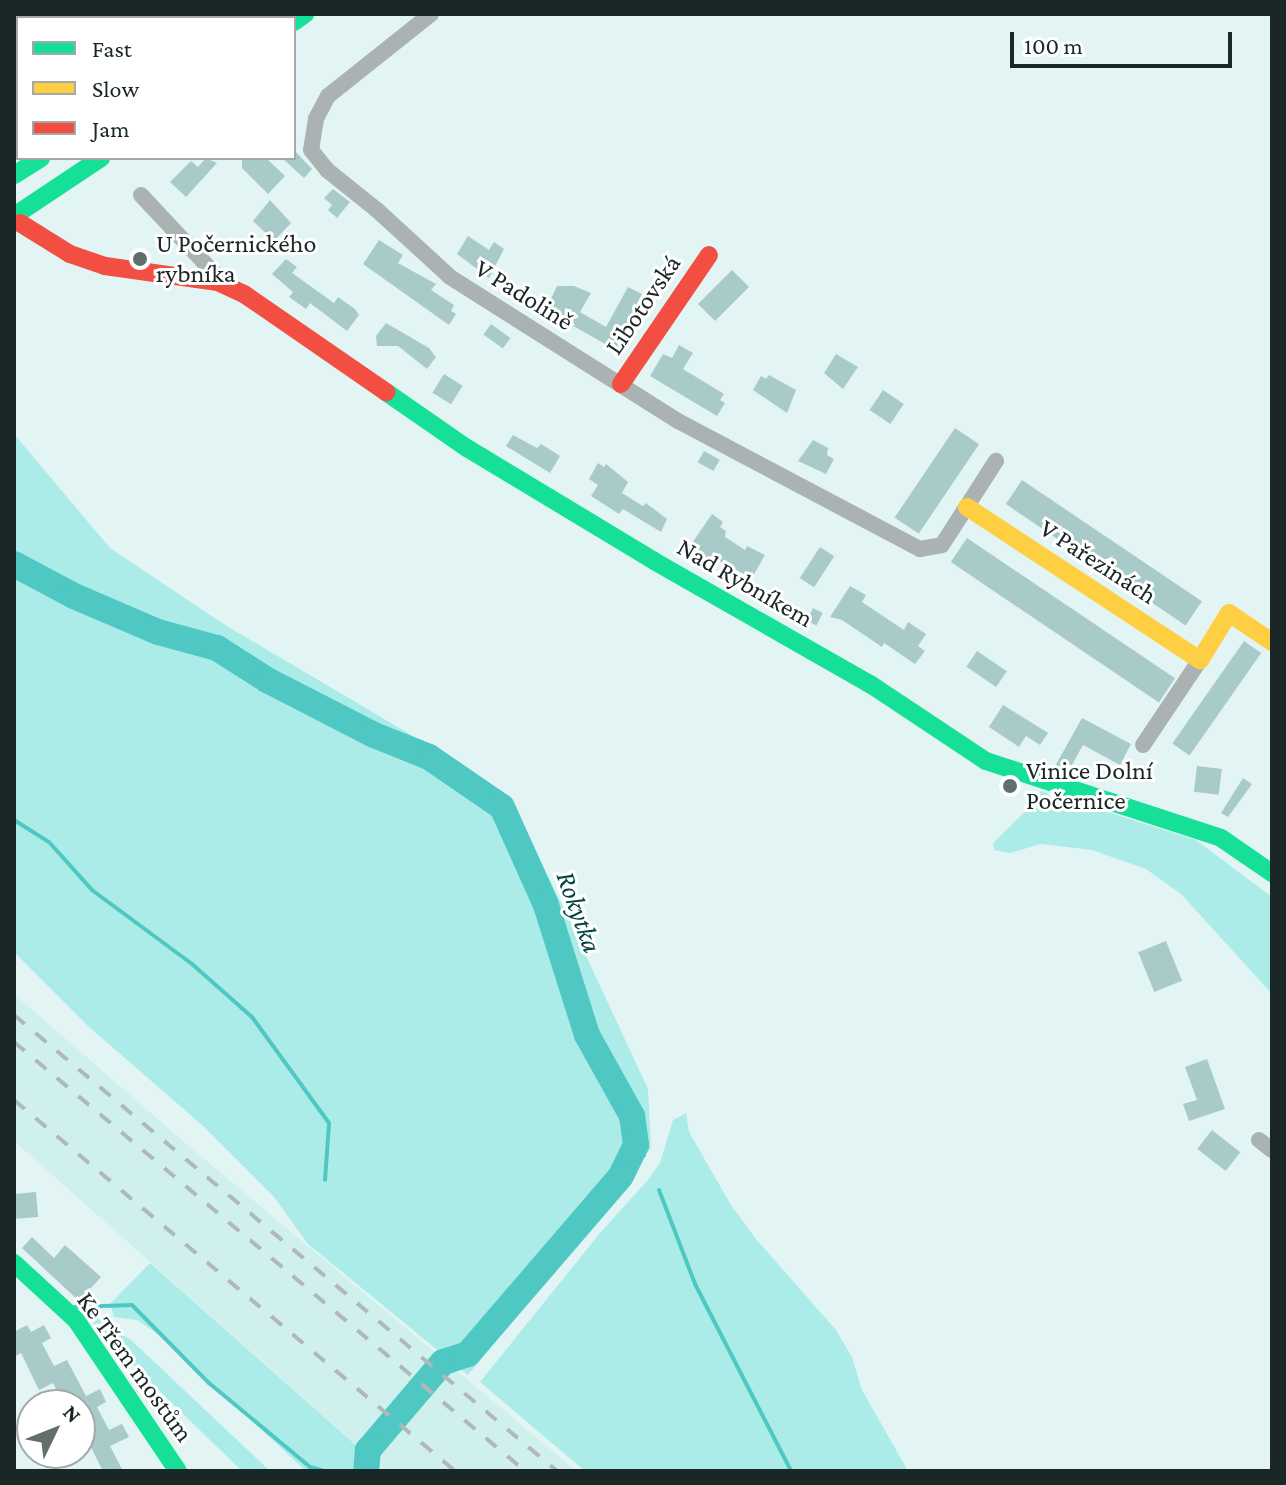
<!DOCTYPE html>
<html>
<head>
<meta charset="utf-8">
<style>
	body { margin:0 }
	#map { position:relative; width:1286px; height:1485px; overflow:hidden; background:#e2f5f4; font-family:"Crimson Pro",serif }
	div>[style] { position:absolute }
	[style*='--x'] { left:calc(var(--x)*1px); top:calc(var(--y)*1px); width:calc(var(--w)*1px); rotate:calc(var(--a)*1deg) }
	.built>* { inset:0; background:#d0f0ee }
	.green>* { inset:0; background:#acece8 }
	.stream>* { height:4px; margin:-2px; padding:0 2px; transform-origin:2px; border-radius:2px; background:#4fc8c3 }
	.river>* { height:26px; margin:-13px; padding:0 13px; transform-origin:13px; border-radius:13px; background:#4fc8c3 }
	.building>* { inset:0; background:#a8cbc9; transform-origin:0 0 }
	.street>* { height:16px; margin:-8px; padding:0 8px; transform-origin:8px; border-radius:8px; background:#aab2b2 }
	.fast>* { height:18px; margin:-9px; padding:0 9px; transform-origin:9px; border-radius:9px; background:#16e098 }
	.slow>* { height:18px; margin:-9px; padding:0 9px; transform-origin:9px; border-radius:9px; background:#ffcf43 }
	.jam>* { height:18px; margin:-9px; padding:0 9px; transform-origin:9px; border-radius:9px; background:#f24e42 }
	.rail>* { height:4px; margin-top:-2px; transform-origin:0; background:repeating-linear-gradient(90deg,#aeb9b8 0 14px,transparent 0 28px) }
	.dots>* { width:22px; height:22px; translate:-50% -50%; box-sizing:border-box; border:4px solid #fff; border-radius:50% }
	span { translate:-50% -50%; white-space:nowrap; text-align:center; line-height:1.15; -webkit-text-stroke:6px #fff; paint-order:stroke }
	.poi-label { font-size:26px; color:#1a2726 }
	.left { translate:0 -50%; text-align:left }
	.street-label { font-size:26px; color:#1a2726 }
	.water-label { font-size:28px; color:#024441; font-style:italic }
	.frame { position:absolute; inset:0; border:16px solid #1a2726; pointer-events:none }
	.legend { position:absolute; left:16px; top:16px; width:280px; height:144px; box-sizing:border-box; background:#fff; border:2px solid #a3a9a8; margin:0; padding:10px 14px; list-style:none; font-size:24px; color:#1a2726 }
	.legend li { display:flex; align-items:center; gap:16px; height:40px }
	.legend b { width:40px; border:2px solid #a3a9a8 }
	.north { position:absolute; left:16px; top:1389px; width:80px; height:80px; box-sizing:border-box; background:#fff; border:2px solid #a3a9a8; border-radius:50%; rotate:47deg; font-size:22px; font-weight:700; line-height:32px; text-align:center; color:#1a2726 }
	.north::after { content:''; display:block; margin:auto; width:28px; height:36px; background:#606f6e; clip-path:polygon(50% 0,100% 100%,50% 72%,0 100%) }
	.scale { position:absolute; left:1010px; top:32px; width:222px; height:36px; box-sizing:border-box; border:4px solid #1a2726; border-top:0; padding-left:10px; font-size:24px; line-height:28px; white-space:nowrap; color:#1a2726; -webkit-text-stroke:6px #fff; paint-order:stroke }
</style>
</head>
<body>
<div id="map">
	<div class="built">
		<i style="clip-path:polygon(14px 994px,190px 1147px,576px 1471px,385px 1471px,14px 1141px)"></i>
	</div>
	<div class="green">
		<i style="clip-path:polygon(14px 434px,110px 548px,225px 625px,413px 736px,504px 798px,519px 816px,569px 919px,648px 1089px,651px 1148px,468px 1375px,308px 1244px,274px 1197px,202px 1125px,88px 1026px,14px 952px)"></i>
		<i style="clip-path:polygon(1041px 791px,1196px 840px,1272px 897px,1272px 994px,1182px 895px,1146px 869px,1092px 850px,1041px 844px,1010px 853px,994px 850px,993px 843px,1033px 804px)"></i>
		<i style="clip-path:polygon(686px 1113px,689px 1132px,731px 1205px,756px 1239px,836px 1330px,852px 1357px,862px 1390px,908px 1471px,585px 1471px,480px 1382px,600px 1233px,647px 1181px,660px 1163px,673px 1120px)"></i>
		<i style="clip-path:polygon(150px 1263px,377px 1464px,376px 1471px,306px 1471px,158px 1334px,137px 1320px,114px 1317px,110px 1304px)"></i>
		<i style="clip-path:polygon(80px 1307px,131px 1340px,270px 1471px,242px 1471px,118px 1351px)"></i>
	</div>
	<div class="stream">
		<i style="--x:14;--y:820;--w:41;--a:32.2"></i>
		<i style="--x:49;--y:842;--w:64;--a:48.1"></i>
		<i style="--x:92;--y:890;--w:124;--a:36.5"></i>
		<i style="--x:192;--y:964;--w:80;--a:41.5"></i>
		<i style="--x:252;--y:1017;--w:131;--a:54"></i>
		<i style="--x:329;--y:1123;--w:57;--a:94"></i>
		<i style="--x:636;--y:1145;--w:13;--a:51"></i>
		<i style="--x:659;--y:1190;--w:101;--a:69"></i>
		<i style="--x:695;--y:1284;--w:210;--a:62.8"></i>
		<i style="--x:75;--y:1307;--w:57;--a:-2"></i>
		<i style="--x:132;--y:1305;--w:110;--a:45.4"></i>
		<i style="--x:209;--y:1383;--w:131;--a:39.7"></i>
		<i style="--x:310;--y:1467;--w:16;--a:15"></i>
	</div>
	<div class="river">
		<i style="--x:14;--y:564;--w:68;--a:28.1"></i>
		<i style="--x:74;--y:596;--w:91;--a:23.2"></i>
		<i style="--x:158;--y:632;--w:61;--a:15.2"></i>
		<i style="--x:217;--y:648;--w:59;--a:32.6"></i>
		<i style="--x:267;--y:680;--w:120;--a:27.2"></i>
		<i style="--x:374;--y:735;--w:59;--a:21.8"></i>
		<i style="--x:429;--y:757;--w:88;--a:34.4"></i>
		<i style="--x:502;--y:807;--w:107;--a:65.8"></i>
		<i style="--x:546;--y:905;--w:136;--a:72.5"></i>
		<i style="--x:587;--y:1035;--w:93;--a:60.9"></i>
		<i style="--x:632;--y:1116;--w:29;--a:82"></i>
		<i style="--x:636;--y:1145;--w:34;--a:116"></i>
		<i style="--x:621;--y:1176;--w:235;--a:130.7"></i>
		<i style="--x:468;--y:1354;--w:26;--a:162"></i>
		<i style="--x:443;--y:1362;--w:116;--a:130.4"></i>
		<i style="--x:368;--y:1450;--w:21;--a:95"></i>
	</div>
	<div class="building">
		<i style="clip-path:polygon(294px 150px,312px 169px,304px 178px,282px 158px,294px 158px)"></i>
		<i style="clip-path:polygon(206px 158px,217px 163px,186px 197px,170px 182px,191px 161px,198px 167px)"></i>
		<i style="clip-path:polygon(242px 158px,266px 158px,285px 176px,268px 194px,242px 168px)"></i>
		<i style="clip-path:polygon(333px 189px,350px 202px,337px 218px,328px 210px,332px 205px,324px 198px)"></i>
		<i style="clip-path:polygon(270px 200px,291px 223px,274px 241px,253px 221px)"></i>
		<i style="clip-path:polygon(468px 236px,489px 250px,494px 242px,504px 249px,489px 278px,457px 254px)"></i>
		<i style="clip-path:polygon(379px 240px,403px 255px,398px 263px,436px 284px,431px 290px,454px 305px,451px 311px,456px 314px,449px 325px,363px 264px)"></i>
		<i style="clip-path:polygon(286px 259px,297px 267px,292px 273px,334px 303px,338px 297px,355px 309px,359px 315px,347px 331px,310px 303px,306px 309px,289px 297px,293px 292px,272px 274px)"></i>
		<i style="left:732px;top:270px;width:24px;height:48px;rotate:45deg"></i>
		<i style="clip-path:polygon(557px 286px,574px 286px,591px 293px,580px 312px,606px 327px,628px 287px,642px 294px,632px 314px,641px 318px,634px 333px,628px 329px,616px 350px,568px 323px,567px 326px,543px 316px)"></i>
		<i style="clip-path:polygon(386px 323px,429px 348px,436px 357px,427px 369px,398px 346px,377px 346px,376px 336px)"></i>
		<i style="left:491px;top:324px;width:24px;height:13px;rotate:36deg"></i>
		<i style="clip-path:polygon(679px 345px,693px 353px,683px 369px,724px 394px,720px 400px,725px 403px,717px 416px,650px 376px,663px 354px,672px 358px)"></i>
		<i style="clip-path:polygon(836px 354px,858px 367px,843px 389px,824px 373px)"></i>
		<i style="left:444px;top:374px;width:22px;height:22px;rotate:32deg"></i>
		<i style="clip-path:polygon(769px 375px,796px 390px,787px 413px,753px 390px,761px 376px,766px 379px)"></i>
		<i style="left:883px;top:390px;width:25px;height:24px;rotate:34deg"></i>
		<i style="left:955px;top:428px;width:29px;height:108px;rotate:34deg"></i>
		<i style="clip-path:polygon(513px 435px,537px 448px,541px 444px,560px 456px,550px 473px,506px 446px)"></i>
		<i style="clip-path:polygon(813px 440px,828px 448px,827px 455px,834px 459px,826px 474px,798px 461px)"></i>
		<i style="left:704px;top:451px;width:18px;height:13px;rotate:29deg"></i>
		<i style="clip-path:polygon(598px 463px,604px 467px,606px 464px,628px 482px,622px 493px,643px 506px,646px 503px,667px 519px,661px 532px,623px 509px,619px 514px,591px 496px,598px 485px,589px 479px)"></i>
		<i style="left:1022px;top:480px;width:217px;height:29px;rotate:34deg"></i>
		<i style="clip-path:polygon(712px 514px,723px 522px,720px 527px,726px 531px,725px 537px,745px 550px,747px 546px,765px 555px,752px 578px,717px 560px,714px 564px,690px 546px)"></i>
		<i style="left:967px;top:538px;width:251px;height:29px;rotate:34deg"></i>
		<i style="left:820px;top:547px;width:17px;height:37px;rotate:33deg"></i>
		<i style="clip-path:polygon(850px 586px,866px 595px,862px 602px,904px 630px,908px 622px,926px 634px,918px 646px,925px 651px,915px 664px,884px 643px,882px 647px,842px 620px,830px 617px)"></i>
		<i style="left:813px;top:608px;width:11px;height:14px;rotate:27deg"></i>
		<i style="left:1244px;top:641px;width:21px;height:125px;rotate:35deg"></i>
		<i style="left:977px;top:651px;width:36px;height:19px;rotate:34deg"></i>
		<i style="clip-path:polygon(1003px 705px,1048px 733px,1040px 745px,1026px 736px,1019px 747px,989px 727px)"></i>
		<i style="clip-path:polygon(1082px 718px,1131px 744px,1120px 765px,1083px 745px,1068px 772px,1054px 768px)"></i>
		<i style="left:1197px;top:766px;width:25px;height:26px;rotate:7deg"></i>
		<i style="clip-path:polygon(1243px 778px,1252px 784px,1228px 817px,1221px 813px)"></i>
		<i style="left:1166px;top:941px;width:43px;height:30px;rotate:68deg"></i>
		<i style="clip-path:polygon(1207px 1059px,1225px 1109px,1189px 1121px,1183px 1104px,1197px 1100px,1185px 1067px)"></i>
		<i style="left:1212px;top:1130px;width:36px;height:24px;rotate:38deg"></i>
		<i style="left:36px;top:1192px;width:25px;height:22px;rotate:85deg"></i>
		<i style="clip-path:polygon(32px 1237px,54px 1258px,65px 1245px,101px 1277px,79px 1301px,22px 1248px)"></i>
		<i style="clip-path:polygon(27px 1325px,31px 1332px,44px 1325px,51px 1338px,42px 1343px,54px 1366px,67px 1360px,86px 1396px,100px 1389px,106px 1402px,97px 1407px,109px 1430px,122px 1424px,129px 1437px,110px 1446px,123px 1471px,103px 1471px,80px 1426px,80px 1405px,64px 1405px,53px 1383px,39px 1390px,21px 1353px,14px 1357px,14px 1332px)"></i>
	</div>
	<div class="street">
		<i style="--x:431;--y:14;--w:132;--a:141.5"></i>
		<i style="--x:328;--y:96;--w:26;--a:118"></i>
		<i style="--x:316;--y:119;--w:31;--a:99"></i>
		<i style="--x:311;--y:150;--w:26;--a:51"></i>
		<i style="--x:327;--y:170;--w:64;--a:38.7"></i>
		<i style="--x:377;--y:210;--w:99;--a:42.5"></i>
		<i style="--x:450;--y:277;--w:270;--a:32.3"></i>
		<i style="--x:678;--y:421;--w:274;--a:27.9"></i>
		<i style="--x:920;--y:549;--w:22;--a:-10"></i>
		<i style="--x:942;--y:545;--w:100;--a:-57.3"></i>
		<i style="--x:14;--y:68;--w:6;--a:51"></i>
		<i style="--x:141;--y:195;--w:108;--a:46.9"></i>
		<i style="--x:215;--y:274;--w:9;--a:69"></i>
		<i style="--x:1143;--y:745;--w:102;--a:-56.2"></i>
		<i style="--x:1259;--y:1140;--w:16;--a:38"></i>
	</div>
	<div class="fast">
		<i style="--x:294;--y:22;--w:14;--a:-36"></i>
		<i style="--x:14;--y:175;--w:32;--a:-32"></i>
		<i style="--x:14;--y:216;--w:105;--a:-33.7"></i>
		<i style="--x:386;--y:392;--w:98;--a:34.7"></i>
		<i style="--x:467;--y:448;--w:218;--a:31.1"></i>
		<i style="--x:654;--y:561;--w:249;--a:29.7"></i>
		<i style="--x:870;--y:684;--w:139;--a:33.6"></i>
		<i style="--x:986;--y:761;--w:247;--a:18.1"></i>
		<i style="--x:1221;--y:838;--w:62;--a:34.5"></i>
		<i style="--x:14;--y:1263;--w:84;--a:42.6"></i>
		<i style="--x:76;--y:1320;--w:182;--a:56"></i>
	</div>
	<div class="slow">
		<i style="--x:239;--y:18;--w:6;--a:-39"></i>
		<i style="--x:967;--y:507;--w:279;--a:33.3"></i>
		<i style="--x:1200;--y:660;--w:55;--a:-58.3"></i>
		<i style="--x:1229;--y:613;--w:52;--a:34"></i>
	</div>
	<div class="jam">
		<i style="--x:20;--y:223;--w:59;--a:31.8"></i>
		<i style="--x:70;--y:254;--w:37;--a:19"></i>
		<i style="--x:105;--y:266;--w:114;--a:8.1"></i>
		<i style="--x:218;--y:282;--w:29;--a:25"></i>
		<i style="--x:244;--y:294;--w:173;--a:34.6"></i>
		<i style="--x:621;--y:384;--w:156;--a:-55.7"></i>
	</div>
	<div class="rail">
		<i style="--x:14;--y:1015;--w:709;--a:40.02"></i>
		<i style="--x:14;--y:1042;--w:667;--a:40.01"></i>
		<i style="--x:14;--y:1100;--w:576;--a:40.07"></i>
	</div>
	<div class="dots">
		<i style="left:140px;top:259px;background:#606f6e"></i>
		<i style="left:1010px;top:786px;background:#606f6e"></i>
	</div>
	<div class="poi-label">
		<span class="left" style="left:156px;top:259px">U Počernického<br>rybníka</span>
		<span class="left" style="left:1026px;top:786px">Vinice Dolní<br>Počernice</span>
	</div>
	<div class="street-label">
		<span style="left:524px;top:295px;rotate:32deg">V Padolině</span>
		<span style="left:643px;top:305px;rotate:-56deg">Libotovská</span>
		<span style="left:1098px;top:562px;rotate:33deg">V Pařezinách</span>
		<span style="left:745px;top:583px;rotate:30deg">Nad Rybníkem</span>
		<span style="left:135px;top:1367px;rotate:54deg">Ke Třem mostům</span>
	</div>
	<div class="water-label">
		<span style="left:579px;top:912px;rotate:70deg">Rokytka</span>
	</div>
	<div class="frame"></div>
	<ul class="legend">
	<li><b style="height:10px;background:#16e098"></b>Fast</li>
	<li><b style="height:10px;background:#ffcf43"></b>Slow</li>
	<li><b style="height:10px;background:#f24e42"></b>Jam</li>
	</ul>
	<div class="north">N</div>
	<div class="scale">100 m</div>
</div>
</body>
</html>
